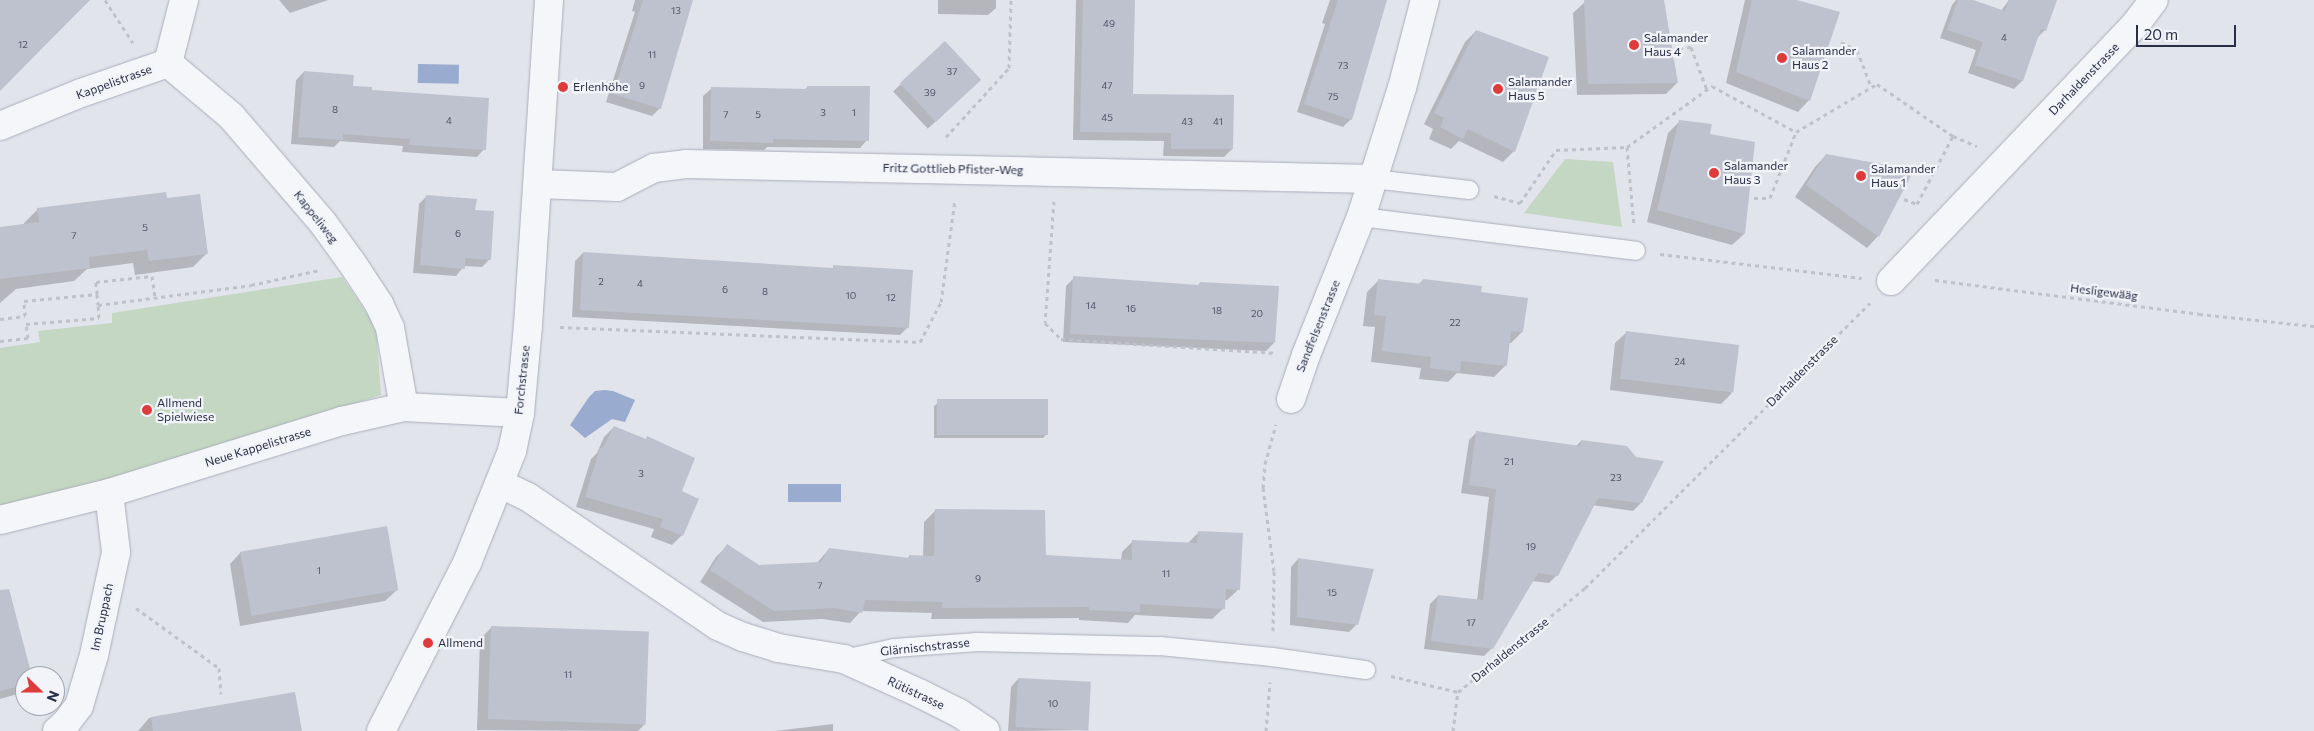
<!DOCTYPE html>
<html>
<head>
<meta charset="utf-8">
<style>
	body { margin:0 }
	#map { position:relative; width:2314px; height:731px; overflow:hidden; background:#e2e4ec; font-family:Commissioner,sans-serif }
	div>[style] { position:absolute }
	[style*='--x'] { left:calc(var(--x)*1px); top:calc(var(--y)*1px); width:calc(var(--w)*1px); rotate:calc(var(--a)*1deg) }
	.green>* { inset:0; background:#c4d7c2 }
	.water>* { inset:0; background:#99abcf; transform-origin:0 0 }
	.shadow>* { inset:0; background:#0003; transform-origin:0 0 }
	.building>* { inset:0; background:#bec2cf; transform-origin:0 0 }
	.path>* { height:3px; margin-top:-1.5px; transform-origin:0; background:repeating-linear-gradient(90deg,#c0c2ca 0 4px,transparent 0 8px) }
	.roads { filter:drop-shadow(0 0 1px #aaadba) drop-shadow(0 0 1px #aaadba) }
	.service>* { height:18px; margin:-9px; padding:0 9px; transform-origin:9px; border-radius:9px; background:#f5f6f9 }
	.minor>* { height:28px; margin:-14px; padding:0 14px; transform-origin:14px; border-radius:14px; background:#f5f6f9 }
	.dots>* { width:14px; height:14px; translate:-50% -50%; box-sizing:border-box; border:2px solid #f2f4f9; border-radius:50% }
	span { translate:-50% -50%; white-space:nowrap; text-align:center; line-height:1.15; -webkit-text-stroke:4.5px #f2f4f9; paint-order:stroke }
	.number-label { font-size:10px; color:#4e5368 }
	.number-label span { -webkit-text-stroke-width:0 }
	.poi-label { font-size:12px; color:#282e46 }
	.left { translate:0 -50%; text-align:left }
	.street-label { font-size:12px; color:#282e46 }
	.north { position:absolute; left:15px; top:666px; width:50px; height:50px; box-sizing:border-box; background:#f2f4f9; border:1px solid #a1a5b1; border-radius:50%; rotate:112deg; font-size:14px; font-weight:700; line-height:20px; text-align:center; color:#282e46 }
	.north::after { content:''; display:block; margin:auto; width:18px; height:22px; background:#de3b3a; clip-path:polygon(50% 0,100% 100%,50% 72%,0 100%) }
	.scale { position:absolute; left:2136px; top:25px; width:100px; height:22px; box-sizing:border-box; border:2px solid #282e46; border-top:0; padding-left:6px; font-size:15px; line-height:18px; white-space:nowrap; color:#282e46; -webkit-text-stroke:4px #f2f4f9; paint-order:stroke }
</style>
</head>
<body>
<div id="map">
	<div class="green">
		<i style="clip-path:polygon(1565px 159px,1613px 162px,1622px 227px,1524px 213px)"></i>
		<i style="clip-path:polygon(342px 277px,376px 327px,381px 395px,69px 492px,0 507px,0 348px,40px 342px,38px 331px,112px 323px,112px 313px)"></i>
	</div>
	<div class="water">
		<i style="left:418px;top:64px;width:41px;height:19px;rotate:1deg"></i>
		<i style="clip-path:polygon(605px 390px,613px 391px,635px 400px,625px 422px,612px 419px,585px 438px,570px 425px,589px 397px,595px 391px)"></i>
		<i style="left:841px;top:484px;width:18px;height:53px;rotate:90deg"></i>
	</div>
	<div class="shadow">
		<i style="clip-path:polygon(279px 0,328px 0,290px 13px)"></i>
		<i style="clip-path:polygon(635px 0,691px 0,660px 108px,652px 116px,606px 102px,635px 12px,632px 11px)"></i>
		<i style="clip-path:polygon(938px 0,996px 0,996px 8px,988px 15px,938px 14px)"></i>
		<i style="clip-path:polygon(1076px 0,1134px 0,1132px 95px,1232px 149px,1224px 157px,1163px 156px,1164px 141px,1073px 140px)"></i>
		<i style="clip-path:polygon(1330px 0,1385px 0,1351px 119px,1343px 127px,1297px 112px,1325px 24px,1322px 23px)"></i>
		<i style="clip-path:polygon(1602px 0,1663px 0,1677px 83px,1666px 94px,1577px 95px,1573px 13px,1585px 2px)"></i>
		<i style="clip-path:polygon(1745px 0,1791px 0,1809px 100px,1798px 112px,1726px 83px)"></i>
		<i style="clip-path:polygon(1956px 0,1969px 0,2001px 11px,2009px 0,2055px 0,2045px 30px,2037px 38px,2022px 81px,2014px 89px,1968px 73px,1976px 50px,1940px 38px,1952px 5px)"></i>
		<i style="clip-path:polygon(1476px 31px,1514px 151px,1503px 162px,1459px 141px,1451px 149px,1429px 139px,1433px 129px,1424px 124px,1465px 42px)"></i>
		<i style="left:945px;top:43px;width:51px;height:71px;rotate:47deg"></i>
		<i style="clip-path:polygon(304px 72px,371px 91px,484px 149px,477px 157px,402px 152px,403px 146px,340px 141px,334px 147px,291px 144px,296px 80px)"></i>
		<i style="clip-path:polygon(808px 87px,867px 140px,860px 148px,767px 147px,764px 150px,703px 149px,703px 96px,711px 89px,804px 90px)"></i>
		<i style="clip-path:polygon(1679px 122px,1708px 135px,1753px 143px,1744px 234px,1732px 245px,1647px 222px,1668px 133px)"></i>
		<i style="clip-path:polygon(1826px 155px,1878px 236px,1867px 248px,1795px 197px,1815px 167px)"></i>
		<i style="clip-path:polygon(427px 196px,490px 259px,482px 267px,464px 266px,456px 276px,413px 273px,419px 204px)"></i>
		<i style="clip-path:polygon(166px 200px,207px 253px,193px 267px,135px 275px,133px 263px,87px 269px,74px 281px,16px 289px,0 303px,0 228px,24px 225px,24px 223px,38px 209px)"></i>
		<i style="clip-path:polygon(583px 253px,831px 269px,834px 267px,908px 327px,900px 335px,572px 317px,575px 261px)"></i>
		<i style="clip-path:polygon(1074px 278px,1197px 286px,1200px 283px,1274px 343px,1266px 351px,1063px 342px,1066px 286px)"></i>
		<i style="clip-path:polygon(1423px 280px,1480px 293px,1522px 332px,1511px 343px,1508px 343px,1505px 366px,1494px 377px,1457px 373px,1448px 382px,1419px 379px,1421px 368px,1371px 362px,1375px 327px,1363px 326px,1367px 292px,1378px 281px,1418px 285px)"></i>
		<i style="clip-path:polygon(1627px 332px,1732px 393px,1721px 404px,1610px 390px,1615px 343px)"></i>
		<i style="clip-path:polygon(938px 403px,1047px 434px,1043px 438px,934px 438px,934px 406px)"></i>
		<i style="clip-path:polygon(614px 427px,645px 440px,648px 437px,681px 492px,682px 535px,672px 545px,651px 537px,654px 529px,576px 507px,591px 459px,597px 453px,604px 437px)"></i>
		<i style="clip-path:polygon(1477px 432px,1576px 446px,1581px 441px,1641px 503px,1633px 511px,1592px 505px,1557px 575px,1549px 583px,1532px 581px,1492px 648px,1484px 656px,1424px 649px,1430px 604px,1438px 596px,1477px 601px,1489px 497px,1461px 493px,1469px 440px)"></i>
		<i style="clip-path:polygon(935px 511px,1045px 556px,1121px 560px,1122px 552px,1133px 541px,1188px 543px,1199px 532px,1239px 589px,1227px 600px,1224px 600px,1224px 608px,1212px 619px,1135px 615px,1128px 623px,1079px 620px,1079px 618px,931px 619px,932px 613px,861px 611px,850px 623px,822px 619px,763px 622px,700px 582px,716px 557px,727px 546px,759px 566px,816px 564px,829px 549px,906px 559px,910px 556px,923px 557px,924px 522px)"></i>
		<i style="clip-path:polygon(241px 552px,397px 590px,385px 601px,240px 626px,230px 564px)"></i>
		<i style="clip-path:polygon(1298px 559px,1357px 624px,1349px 632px,1290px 625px,1291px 567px)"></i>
		<i style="clip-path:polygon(0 619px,31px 676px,25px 676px,25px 689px,21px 693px,0 699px)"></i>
		<i style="clip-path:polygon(491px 628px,645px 724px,638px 731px,477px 730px,480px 639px)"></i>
		<i style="clip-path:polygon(1018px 679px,1087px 730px,1008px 731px,1011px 687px)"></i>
		<i style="clip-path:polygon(294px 693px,301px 731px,138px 731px,149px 718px)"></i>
		<i style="clip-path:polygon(833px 724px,833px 731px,775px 731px)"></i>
	</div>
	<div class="building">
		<i style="clip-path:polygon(0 0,90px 0,0 91px)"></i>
		<i style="clip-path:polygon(643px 0,693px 0,661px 109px,613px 94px)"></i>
		<i style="clip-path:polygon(1083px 0,1135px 0,1133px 94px,1234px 95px,1233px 149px,1171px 149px,1171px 133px,1080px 132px)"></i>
		<i style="clip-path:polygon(1338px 0,1387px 0,1352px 120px,1304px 104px)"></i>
		<i style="clip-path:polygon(1584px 0,1664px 0,1678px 83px,1588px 84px)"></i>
		<i style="clip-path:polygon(1752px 0,1797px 0,1840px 12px,1810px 101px,1736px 72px)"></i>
		<i style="clip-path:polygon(1958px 0,1973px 0,2005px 11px,2009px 0,2057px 0,2046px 31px,2041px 29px,2023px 81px,1975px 65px,1983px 42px,1947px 30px)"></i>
		<i style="clip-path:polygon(1476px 30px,1549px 57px,1515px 152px,1468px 129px,1463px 139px,1440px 127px,1444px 118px,1434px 113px)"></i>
		<i style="left:945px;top:41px;width:53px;height:62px;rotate:47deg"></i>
		<i style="clip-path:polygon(304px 71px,354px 75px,353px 86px,372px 87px,372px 90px,489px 98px,486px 150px,409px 145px,410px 139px,343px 134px,343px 140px,298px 137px)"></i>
		<i style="clip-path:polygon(807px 86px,870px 86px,869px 141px,773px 139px,773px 143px,710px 141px,711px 87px,807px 89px)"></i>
		<i style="clip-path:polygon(1679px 120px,1712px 124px,1710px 134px,1755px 142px,1745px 234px,1657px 210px)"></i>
		<i style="clip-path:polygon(1826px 154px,1914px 170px,1879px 237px,1806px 185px)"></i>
		<i style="clip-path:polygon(166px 192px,167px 198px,200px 194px,208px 254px,149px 261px,147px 250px,89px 257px,90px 268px,0 279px,0 227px,39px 222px,37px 208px)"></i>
		<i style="clip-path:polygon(426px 195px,477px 199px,475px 210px,494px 211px,491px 260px,465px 258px,465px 269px,420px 265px)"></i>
		<i style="clip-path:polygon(583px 252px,833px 268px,833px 265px,913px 270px,909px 328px,580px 310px)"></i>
		<i style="clip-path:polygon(1073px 276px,1199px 285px,1200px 282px,1279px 286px,1275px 343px,1070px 334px)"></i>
		<i style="clip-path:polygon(1378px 279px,1422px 284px,1423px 279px,1482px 286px,1481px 292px,1528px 298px,1523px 332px,1511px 331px,1507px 366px,1461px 361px,1460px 372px,1430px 368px,1431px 357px,1382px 351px,1386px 316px,1374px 315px)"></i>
		<i style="left:1626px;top:331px;width:114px;height:48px;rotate:7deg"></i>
		<i style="left:1048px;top:399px;width:36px;height:111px;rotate:90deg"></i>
		<i style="clip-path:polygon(614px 426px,646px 439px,647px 436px,695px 458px,682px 491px,699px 499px,683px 536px,660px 527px,663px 519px,585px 497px,600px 448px,603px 448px)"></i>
		<i style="clip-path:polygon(1476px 431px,1580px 446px,1581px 440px,1627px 446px,1636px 457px,1664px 461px,1642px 503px,1598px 498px,1558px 576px,1538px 573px,1493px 649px,1431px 641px,1438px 595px,1483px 600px,1496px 489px,1469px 485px)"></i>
		<i style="clip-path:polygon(935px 509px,1045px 510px,1046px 555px,1132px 560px,1132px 540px,1197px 543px,1198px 531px,1243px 533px,1240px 590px,1226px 589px,1225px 609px,1140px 604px,1140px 612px,1089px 610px,1089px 607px,941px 608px,943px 602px,865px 600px,862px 613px,834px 608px,774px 611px,710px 570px,727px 544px,759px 565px,821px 562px,829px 548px,909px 558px,909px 555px,934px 556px)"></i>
		<i style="left:387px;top:526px;width:65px;height:149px;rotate:80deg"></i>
		<i style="clip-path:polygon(1298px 558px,1374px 569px,1358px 625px,1297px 617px)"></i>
		<i style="clip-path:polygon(9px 589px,32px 676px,25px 676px,25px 685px,0 691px,0 590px)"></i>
		<i style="left:491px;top:626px;width:158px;height:93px;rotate:2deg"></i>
		<i style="left:1018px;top:678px;width:73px;height:49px;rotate:3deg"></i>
		<i style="clip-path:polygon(295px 692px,302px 731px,153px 731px,151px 717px)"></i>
	</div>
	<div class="path">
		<i style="--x:105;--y:0;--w:51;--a:56.9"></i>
		<i style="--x:1841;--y:42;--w:18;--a:27"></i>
		<i style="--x:1857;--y:50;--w:40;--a:69"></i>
		<i style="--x:1679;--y:48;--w:12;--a:-5"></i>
		<i style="--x:1691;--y:47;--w:46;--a:69.6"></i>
		<i style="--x:946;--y:137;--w:93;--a:-47.6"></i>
		<i style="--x:1009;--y:68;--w:68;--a:-88.3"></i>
		<i style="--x:1627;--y:147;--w:79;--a:84.9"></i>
		<i style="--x:1494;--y:196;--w:27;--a:15"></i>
		<i style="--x:1520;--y:203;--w:64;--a:-55.8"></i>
		<i style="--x:1556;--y:150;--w:71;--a:-2.4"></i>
		<i style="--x:1627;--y:147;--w:105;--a:-35.7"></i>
		<i style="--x:1712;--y:86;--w:96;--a:28.7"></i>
		<i style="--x:1796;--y:132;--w:94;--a:-30.7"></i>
		<i style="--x:1877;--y:84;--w:92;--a:34.4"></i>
		<i style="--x:1953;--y:136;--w:26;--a:23"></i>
		<i style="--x:1754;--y:198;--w:16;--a:0"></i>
		<i style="--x:1770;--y:198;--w:71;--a:-68.5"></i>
		<i style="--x:1904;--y:199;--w:14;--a:21"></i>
		<i style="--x:1917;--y:204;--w:77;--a:-62.1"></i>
		<i style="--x:1054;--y:201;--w:122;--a:94.2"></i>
		<i style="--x:1045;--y:323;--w:23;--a:45"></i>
		<i style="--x:1061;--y:339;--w:214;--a:3.7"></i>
		<i style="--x:1660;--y:254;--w:203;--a:6.8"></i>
		<i style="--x:1935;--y:280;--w:266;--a:7.3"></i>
		<i style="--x:2199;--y:314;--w:116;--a:6"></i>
		<i style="--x:97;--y:294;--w:11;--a:85"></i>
		<i style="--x:0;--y:319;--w:25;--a:-7"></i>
		<i style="--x:25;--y:316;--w:15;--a:-94"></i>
		<i style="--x:24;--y:301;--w:73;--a:-5.5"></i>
		<i style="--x:97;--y:294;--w:12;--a:-95"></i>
		<i style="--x:96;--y:282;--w:56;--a:-6.1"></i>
		<i style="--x:152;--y:276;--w:22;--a:82"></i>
		<i style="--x:560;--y:327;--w:360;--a:2.4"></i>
		<i style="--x:920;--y:342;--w:45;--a:-62.3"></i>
		<i style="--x:941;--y:302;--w:103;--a:-82.2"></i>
		<i style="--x:0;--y:341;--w:28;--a:-6"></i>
		<i style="--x:28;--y:338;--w:14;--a:-98"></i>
		<i style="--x:26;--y:324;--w:73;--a:-4.7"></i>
		<i style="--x:99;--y:318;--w:13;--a:-94"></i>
		<i style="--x:98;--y:305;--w:154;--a:-7.4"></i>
		<i style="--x:251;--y:285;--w:70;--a:-12.4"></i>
		<i style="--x:136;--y:608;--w:102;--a:35.9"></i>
		<i style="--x:219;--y:668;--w:26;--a:86"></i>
		<i style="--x:1273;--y:631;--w:60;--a:-89"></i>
		<i style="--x:1274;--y:571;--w:84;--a:-97.5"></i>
		<i style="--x:1263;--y:488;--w:24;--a:-85"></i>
		<i style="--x:1265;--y:464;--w:41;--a:-74.6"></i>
		<i style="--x:1391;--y:676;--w:69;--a:13.4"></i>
		<i style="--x:562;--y:731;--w:2;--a:-90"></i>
		<i style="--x:1266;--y:731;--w:49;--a:-85.3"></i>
		<i style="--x:1453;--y:731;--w:39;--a:-83"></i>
		<i style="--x:1458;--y:692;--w:164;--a:-39.3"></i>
		<i style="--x:1585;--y:588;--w:403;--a:-45"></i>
	</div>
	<div class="roads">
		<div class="service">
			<i style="--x:1373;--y:179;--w:97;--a:6.5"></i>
			<i style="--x:1361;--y:217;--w:277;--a:7"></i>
			<i style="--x:844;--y:659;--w:51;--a:-12.4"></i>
			<i style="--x:894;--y:648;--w:84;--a:-4.1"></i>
			<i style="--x:978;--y:642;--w:182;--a:1.3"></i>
			<i style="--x:1160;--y:646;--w:113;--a:5.6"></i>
			<i style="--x:1272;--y:657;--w:95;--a:7.9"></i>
		</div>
		<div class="minor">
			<i style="--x:168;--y:63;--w:82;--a:40.1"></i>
			<i style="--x:231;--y:116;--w:141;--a:49.3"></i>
			<i style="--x:323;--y:223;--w:49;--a:54.1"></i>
			<i style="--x:352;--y:263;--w:49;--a:56.6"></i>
			<i style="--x:379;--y:304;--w:26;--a:65"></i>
			<i style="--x:390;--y:328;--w:80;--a:80"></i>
			<i style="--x:168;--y:63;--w:65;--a:-75.7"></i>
			<i style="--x:0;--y:126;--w:87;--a:-22.2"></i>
			<i style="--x:81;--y:93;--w:92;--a:-19"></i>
			<i style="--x:538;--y:184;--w:79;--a:2.2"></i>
			<i style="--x:617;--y:187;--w:42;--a:-27.2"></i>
			<i style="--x:654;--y:168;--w:32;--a:-7"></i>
			<i style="--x:686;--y:164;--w:687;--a:1.25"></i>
			<i style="--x:1891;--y:281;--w:354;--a:-46.4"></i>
			<i style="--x:2135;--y:25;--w:31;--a:-53"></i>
			<i style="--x:1291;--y:399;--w:46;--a:-71.2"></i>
			<i style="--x:1306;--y:355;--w:149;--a:-68.3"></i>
			<i style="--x:1361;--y:217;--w:135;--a:-72.4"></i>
			<i style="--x:1402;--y:88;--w:91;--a:-75.4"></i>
			<i style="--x:501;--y:484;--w:30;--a:26"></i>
			<i style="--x:528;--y:497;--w:230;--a:34.2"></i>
			<i style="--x:718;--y:626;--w:27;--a:24"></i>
			<i style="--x:743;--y:637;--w:37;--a:17"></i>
			<i style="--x:778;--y:648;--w:67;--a:9.5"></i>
			<i style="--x:844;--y:659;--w:82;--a:24.4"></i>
			<i style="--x:919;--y:693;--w:45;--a:26.6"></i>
			<i style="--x:959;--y:713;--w:32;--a:34"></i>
			<i style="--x:0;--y:520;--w:112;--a:-13.9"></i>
			<i style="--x:109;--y:493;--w:244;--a:-17.2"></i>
			<i style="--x:342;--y:421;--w:64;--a:-12.7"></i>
			<i style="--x:404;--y:407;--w:116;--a:3"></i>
			<i style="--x:57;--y:731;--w:12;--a:-42"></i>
			<i style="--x:66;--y:723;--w:21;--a:-53"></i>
			<i style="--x:79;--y:706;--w:53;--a:-73.6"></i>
			<i style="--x:94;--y:655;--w:105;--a:-77.9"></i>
			<i style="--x:116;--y:552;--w:59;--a:-96.8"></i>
			<i style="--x:381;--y:731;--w:189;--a:-62.9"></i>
			<i style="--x:467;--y:563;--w:121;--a:-68.1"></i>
			<i style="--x:512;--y:451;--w:39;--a:-78"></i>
			<i style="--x:520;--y:413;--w:88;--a:-84.8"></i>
			<i style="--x:528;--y:325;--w:326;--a:-86.3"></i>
		</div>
	</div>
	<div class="dots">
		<i style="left:1634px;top:45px;background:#de3b3a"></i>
		<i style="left:1782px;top:58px;background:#de3b3a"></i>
		<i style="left:563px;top:87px;background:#de3b3a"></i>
		<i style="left:1498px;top:89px;background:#de3b3a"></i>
		<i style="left:1714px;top:173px;background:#de3b3a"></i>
		<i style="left:1861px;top:176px;background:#de3b3a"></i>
		<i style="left:147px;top:410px;background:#de3b3a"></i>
		<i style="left:428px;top:643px;background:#de3b3a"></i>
	</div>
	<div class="number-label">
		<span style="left:676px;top:11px">13</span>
		<span style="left:1109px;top:24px">49</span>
		<span style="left:2004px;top:38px">4</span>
		<span style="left:23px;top:45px">12</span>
		<span style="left:652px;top:55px">11</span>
		<span style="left:1343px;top:66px">73</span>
		<span style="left:952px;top:72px">37</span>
		<span style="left:642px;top:86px">9</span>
		<span style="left:1107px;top:86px">47</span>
		<span style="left:930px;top:93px">39</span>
		<span style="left:1333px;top:97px">75</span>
		<span style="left:335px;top:110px">8</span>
		<span style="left:823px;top:113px">3</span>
		<span style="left:854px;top:113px">1</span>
		<span style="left:726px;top:115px">7</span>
		<span style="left:758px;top:115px">5</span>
		<span style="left:1107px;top:118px">45</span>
		<span style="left:449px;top:121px">4</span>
		<span style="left:1187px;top:122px">43</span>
		<span style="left:1218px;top:122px">41</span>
		<span style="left:145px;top:228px">5</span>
		<span style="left:458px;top:234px">6</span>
		<span style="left:74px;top:236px">7</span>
		<span style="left:601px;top:282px">2</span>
		<span style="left:640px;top:284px">4</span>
		<span style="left:725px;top:290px">6</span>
		<span style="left:765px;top:292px">8</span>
		<span style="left:851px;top:296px">10</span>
		<span style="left:891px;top:298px">12</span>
		<span style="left:1091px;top:306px">14</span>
		<span style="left:1131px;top:309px">16</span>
		<span style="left:1217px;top:311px">18</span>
		<span style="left:1257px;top:314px">20</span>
		<span style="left:1455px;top:323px">22</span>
		<span style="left:1680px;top:362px">24</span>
		<span style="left:1509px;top:462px">21</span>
		<span style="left:641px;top:474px">3</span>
		<span style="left:1616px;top:478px">23</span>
		<span style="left:1531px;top:547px">19</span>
		<span style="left:319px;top:571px">1</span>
		<span style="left:1166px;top:574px">11</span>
		<span style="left:978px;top:579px">9</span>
		<span style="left:820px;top:586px">7</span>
		<span style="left:1332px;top:593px">15</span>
		<span style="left:1471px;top:623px">17</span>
		<span style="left:568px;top:675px">11</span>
		<span style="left:1053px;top:704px">10</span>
	</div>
	<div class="poi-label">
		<span class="left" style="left:1644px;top:45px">Salamander<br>Haus 4</span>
		<span class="left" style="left:1792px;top:58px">Salamander<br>Haus 2</span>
		<span class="left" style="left:1508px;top:89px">Salamander<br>Haus 5</span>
		<span class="left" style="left:573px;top:87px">Erlenhöhe</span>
		<span class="left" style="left:1724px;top:173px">Salamander<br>Haus 3</span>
		<span class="left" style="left:1871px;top:176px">Salamander<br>Haus 1</span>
		<span class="left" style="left:157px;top:410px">Allmend<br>Spielwiese</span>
		<span class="left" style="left:438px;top:643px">Allmend</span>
	</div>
	<div class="street-label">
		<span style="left:2084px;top:79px;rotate:-46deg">Darhaldenstrasse</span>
		<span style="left:114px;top:82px;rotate:-20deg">Kappelistrasse</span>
		<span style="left:953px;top:169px;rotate:1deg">Fritz Gottlieb Pfister-Weg</span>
		<span style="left:316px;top:217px;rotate:52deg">Kappeliweg</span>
		<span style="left:2104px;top:292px;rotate:7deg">Hesligewääg</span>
		<span style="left:1318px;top:326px;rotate:-68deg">Sandfelsenstrasse</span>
		<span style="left:1802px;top:371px;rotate:-45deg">Darhaldenstrasse</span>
		<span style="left:522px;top:380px;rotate:-84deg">Forchstrasse</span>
		<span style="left:258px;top:447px;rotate:-17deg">Neue Kappelistrasse</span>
		<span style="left:102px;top:617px;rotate:-78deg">Im Bruppach</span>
		<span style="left:925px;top:647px;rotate:-6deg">Glärnischstrasse</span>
		<span style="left:1510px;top:650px;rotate:-39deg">Darhaldenstrasse</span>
		<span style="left:916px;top:693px;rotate:25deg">Rütistrasse</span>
	</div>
	<div class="north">N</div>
	<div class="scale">20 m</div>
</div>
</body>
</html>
